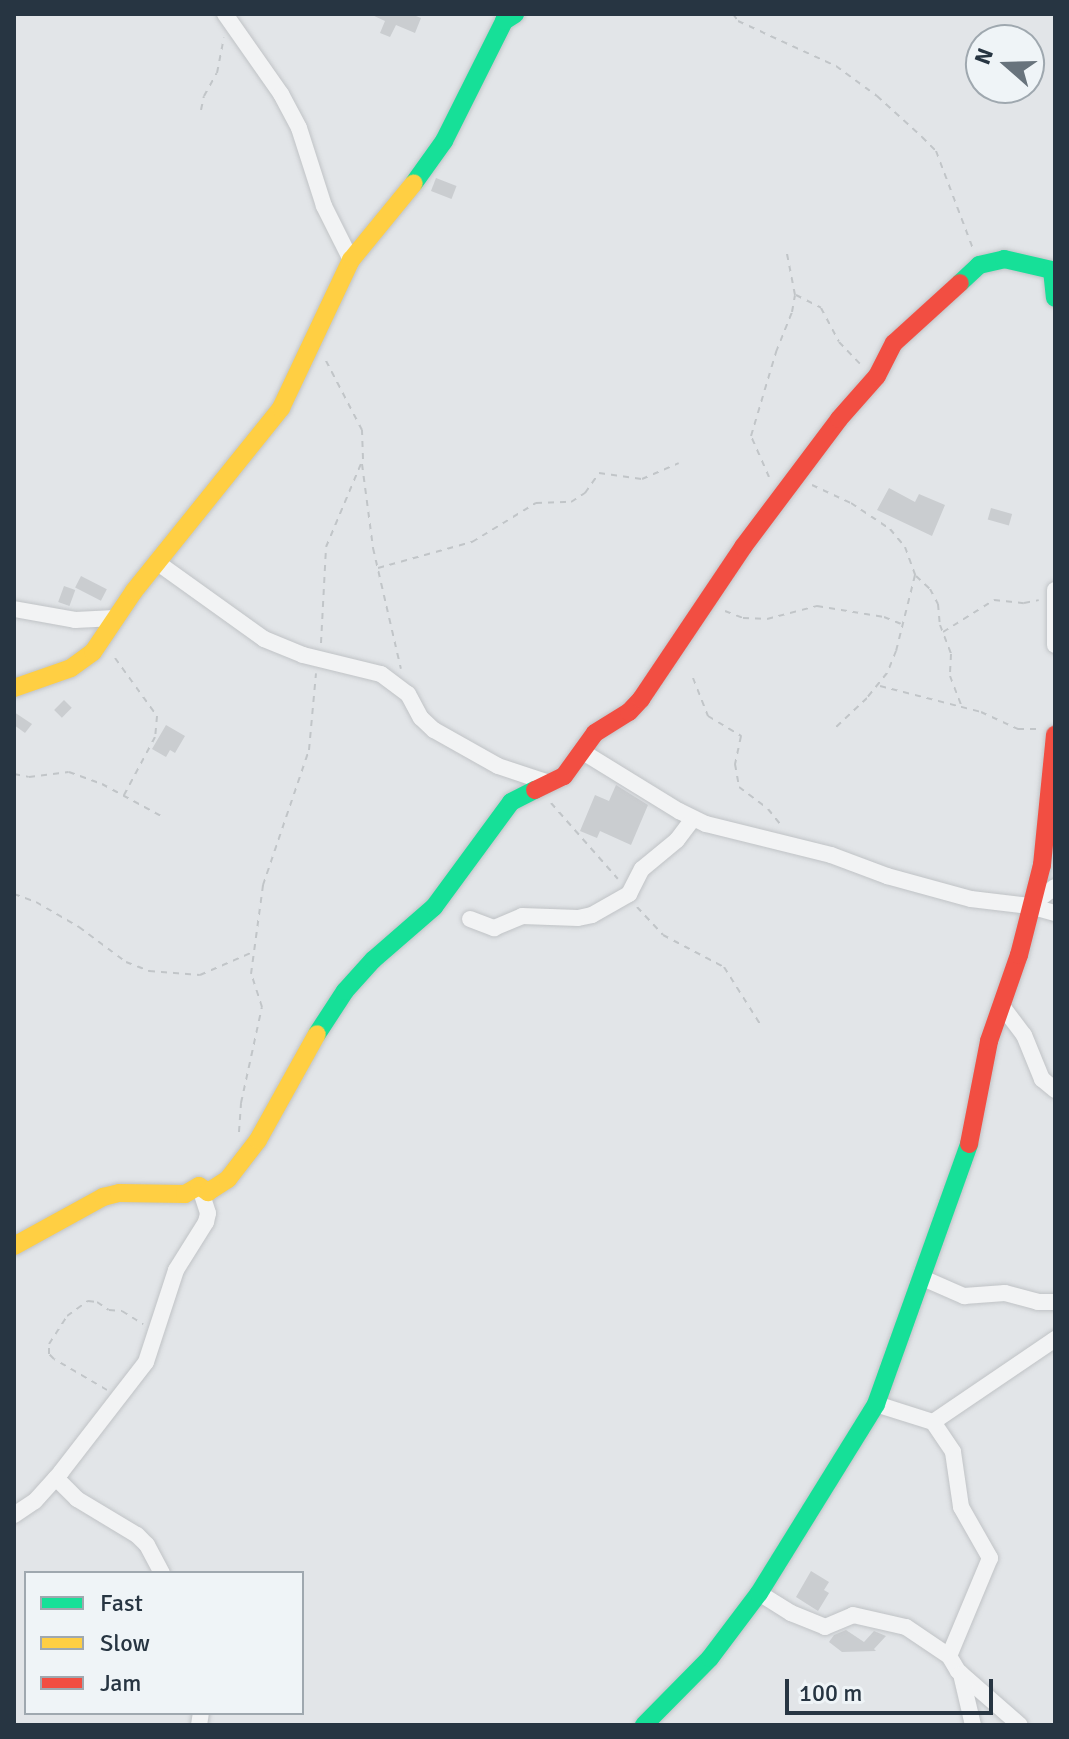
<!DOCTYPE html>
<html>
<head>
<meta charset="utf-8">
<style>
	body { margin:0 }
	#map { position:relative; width:1069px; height:1739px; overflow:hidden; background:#e2e5e8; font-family:Signika,sans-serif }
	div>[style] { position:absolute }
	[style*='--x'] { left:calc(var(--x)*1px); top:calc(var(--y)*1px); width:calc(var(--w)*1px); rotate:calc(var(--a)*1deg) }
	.building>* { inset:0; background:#cacdd0; transform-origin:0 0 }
	.path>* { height:2px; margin-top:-1px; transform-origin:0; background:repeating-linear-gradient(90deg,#c1c5c8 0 6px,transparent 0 12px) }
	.roads { filter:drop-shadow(0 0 2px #c0c3c6) drop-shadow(0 0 2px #c0c3c6) }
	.street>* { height:16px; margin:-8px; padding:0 8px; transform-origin:8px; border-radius:8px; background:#f2f3f4 }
	.fast>* { height:18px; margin:-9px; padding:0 9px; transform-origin:9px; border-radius:9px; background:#16e098 }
	.slow>* { height:18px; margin:-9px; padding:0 9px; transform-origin:9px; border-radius:9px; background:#ffcf43 }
	.jam>* { height:18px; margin:-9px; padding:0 9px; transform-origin:9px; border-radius:9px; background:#f24e42 }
	span { translate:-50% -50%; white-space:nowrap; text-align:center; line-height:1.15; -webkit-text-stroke:8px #eff4f7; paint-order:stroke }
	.frame { position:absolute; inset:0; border:16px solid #273542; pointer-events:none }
	.legend { position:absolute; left:24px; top:1571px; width:280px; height:144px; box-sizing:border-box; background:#eff4f7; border:2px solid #9fa8af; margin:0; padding:10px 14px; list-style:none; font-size:24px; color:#273542 }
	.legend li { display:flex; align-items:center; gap:16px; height:40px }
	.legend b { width:40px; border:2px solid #9fa8af }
	.north { position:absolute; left:965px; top:24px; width:80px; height:80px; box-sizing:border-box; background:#eff4f7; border:2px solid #9fa8af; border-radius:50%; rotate:290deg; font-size:22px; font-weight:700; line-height:32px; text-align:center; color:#273542 }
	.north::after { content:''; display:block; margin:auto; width:28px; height:36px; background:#68737c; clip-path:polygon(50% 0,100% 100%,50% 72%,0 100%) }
	.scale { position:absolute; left:785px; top:1679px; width:208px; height:36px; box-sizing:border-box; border:4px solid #273542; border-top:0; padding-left:10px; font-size:24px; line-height:28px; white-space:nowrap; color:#273542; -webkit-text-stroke:6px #eff4f7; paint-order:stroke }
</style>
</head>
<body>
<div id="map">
	<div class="building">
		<i style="clip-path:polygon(370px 14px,411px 14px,421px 18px,415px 33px,396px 25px,390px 37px,380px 33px,385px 21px)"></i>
		<i style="left:436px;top:178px;width:22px;height:14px;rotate:21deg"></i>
		<i style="clip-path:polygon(889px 488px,915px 502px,919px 494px,945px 505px,932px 536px,877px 510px)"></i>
		<i style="left:991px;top:508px;width:22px;height:12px;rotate:16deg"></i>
		<i style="left:81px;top:576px;width:29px;height:13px;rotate:27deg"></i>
		<i style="left:64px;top:586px;width:12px;height:17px;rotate:20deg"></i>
		<i style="left:64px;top:700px;width:11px;height:14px;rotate:45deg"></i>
		<i style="clip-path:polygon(14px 712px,32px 724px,25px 733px,14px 725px)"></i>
		<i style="clip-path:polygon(166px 725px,185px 736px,175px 753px,170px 750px,166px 757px,152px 749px)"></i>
		<i style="clip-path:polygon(616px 785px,648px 805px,631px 845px,600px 831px,597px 838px,580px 831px,595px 795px,609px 801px)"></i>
		<i style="clip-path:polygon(811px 1571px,829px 1582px,824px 1590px,829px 1593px,818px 1611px,796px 1597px)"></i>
		<i style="clip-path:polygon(846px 1630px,864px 1642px,874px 1631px,886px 1636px,874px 1649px,876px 1651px,842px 1652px,829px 1642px,834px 1635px)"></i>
	</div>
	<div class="path">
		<i style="--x:733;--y:14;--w:9;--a:54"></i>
		<i style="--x:738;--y:21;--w:108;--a:24.7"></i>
		<i style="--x:836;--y:66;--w:51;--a:36.2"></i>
		<i style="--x:877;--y:96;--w:61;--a:42.3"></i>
		<i style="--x:922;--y:137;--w:20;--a:45"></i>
		<i style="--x:936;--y:151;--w:105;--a:69.3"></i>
		<i style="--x:201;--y:110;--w:14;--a:-78"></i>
		<i style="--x:204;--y:96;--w:26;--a:-61"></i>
		<i style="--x:217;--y:73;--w:36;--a:-79"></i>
		<i style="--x:796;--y:295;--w:28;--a:27"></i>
		<i style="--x:821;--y:308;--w:38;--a:62"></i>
		<i style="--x:839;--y:342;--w:30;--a:46"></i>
		<i style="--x:362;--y:464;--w:85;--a:82.5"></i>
		<i style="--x:373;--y:548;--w:124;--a:77"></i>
		<i style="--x:769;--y:477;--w:45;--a:-113.7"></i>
		<i style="--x:751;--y:436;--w:88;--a:-73.4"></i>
		<i style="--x:776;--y:352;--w:43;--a:-68.2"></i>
		<i style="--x:792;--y:312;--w:17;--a:-80"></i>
		<i style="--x:795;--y:295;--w:42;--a:-101"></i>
		<i style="--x:812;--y:485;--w:43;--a:24.8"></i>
		<i style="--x:851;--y:503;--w:47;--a:33.7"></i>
		<i style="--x:890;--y:529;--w:23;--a:50"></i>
		<i style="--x:905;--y:547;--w:30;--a:70"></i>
		<i style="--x:915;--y:575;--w:78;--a:104"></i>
		<i style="--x:896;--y:651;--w:24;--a:112"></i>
		<i style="--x:887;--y:673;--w:32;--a:129"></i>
		<i style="--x:867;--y:698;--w:45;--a:136.8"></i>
		<i style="--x:378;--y:568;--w:98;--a:-15.5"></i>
		<i style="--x:472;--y:542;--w:75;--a:-31.4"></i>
		<i style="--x:536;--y:503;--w:35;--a:-2"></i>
		<i style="--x:571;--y:502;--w:17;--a:-33"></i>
		<i style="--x:585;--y:493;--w:24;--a:-55"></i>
		<i style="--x:599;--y:473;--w:43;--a:7.9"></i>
		<i style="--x:642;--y:479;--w:40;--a:-23.4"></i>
		<i style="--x:916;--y:576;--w:19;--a:43"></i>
		<i style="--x:930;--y:589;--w:17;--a:62"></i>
		<i style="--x:938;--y:604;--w:21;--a:85"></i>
		<i style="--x:940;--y:625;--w:31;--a:69"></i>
		<i style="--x:951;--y:654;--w:22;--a:93"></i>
		<i style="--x:950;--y:676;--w:34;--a:69"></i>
		<i style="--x:725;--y:611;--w:19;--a:21"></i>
		<i style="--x:743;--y:618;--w:24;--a:2"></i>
		<i style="--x:767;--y:619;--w:52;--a:-14.6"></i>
		<i style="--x:817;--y:606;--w:68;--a:9.3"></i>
		<i style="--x:884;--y:617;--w:18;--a:22"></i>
		<i style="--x:943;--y:632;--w:60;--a:-32.1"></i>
		<i style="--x:994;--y:600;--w:30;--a:6"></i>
		<i style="--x:1024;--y:603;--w:15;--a:-11"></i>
		<i style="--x:321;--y:643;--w:96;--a:-87"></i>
		<i style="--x:326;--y:547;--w:95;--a:-67.2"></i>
		<i style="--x:363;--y:459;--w:29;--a:-92"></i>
		<i style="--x:362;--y:430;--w:80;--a:-117.5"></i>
		<i style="--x:115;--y:658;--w:72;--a:54.1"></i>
		<i style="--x:157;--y:716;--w:21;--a:95"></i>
		<i style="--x:155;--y:737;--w:66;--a:118.1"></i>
		<i style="--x:693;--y:678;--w:41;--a:68.5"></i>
		<i style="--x:708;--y:716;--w:39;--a:31"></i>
		<i style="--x:741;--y:736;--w:29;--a:102"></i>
		<i style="--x:735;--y:764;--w:23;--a:80"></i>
		<i style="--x:739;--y:787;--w:36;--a:37"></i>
		<i style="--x:768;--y:809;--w:22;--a:51"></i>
		<i style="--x:880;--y:686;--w:104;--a:14.4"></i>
		<i style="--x:981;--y:712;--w:41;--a:24.7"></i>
		<i style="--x:1018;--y:729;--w:20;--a:0"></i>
		<i style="--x:14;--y:774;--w:15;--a:11"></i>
		<i style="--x:29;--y:777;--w:40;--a:-7.1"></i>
		<i style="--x:69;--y:772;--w:35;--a:20"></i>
		<i style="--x:102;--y:784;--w:67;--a:28.5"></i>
		<i style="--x:551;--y:803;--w:101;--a:48.6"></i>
		<i style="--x:14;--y:894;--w:23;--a:20"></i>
		<i style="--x:36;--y:902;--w:50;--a:30.2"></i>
		<i style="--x:79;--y:927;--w:59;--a:36.7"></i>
		<i style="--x:126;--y:962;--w:25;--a:21"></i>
		<i style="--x:149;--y:971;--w:51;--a:4.5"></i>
		<i style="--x:200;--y:975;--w:58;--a:-23.5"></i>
		<i style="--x:637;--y:907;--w:38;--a:47"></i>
		<i style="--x:663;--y:935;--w:69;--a:27.7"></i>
		<i style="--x:724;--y:967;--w:67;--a:57.7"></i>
		<i style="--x:239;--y:1132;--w:29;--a:-86"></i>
		<i style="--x:241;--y:1103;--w:98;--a:-77.7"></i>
		<i style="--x:262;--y:1007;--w:35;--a:-108"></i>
		<i style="--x:251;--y:974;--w:90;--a:-82.3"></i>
		<i style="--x:263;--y:885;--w:143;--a:-71.2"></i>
		<i style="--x:309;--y:750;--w:77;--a:-84.8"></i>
		<i style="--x:107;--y:1390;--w:61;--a:-149.7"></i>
		<i style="--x:54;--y:1359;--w:7;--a:-135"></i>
		<i style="--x:49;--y:1354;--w:10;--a:-90"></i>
		<i style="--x:49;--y:1344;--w:33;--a:-57"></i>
		<i style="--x:67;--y:1316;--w:26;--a:-36"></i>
		<i style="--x:88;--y:1301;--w:9;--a:6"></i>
		<i style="--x:97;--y:1302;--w:14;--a:34"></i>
		<i style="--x:109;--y:1310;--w:13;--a:4"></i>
		<i style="--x:122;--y:1311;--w:25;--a:32"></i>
	</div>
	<div class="roads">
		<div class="street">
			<i style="--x:225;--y:14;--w:98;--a:55"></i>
			<i style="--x:281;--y:94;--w:38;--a:62"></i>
			<i style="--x:299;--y:128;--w:82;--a:72.2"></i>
			<i style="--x:324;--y:206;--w:60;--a:63.4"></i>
			<i style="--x:158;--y:563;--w:130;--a:35.6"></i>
			<i style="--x:264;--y:639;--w:42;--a:22.3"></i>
			<i style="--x:303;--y:655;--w:80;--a:13.7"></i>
			<i style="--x:381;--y:674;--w:34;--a:37"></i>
			<i style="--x:408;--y:694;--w:27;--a:62"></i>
			<i style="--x:421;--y:718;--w:18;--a:43"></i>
			<i style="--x:434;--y:730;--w:73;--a:29.4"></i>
			<i style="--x:498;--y:766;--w:51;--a:18.4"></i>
			<i style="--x:1055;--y:590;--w:55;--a:90"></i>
			<i style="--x:14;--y:609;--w:62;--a:10.2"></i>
			<i style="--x:75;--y:620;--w:40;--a:-2.9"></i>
			<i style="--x:583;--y:752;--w:113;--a:31.6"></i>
			<i style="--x:679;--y:811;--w:30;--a:26"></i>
			<i style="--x:706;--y:824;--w:129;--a:13.9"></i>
			<i style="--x:831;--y:855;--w:60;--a:20.6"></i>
			<i style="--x:887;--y:876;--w:87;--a:15.3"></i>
			<i style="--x:971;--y:899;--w:59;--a:6.8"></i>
			<i style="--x:1030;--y:906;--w:26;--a:16"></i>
			<i style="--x:1031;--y:905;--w:30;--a:-37"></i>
			<i style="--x:470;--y:919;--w:26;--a:21"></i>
			<i style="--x:494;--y:928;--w:30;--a:-23"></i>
			<i style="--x:522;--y:916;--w:56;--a:2"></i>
			<i style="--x:578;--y:918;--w:14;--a:-12"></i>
			<i style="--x:592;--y:915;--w:43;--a:-29.6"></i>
			<i style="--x:629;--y:894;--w:28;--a:-63"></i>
			<i style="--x:642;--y:869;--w:45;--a:-39.6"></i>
			<i style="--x:677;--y:840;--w:26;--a:-53"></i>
			<i style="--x:1002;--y:1006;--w:36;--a:53"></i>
			<i style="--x:1024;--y:1035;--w:48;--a:67.8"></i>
			<i style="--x:1042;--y:1079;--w:17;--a:40"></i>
			<i style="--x:925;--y:1279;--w:43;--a:23.6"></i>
			<i style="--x:964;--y:1296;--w:41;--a:-4.2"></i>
			<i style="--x:1005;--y:1293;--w:34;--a:15"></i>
			<i style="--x:1038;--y:1302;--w:17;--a:0"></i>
			<i style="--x:876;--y:1404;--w:60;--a:17.5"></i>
			<i style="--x:933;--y:1422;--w:148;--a:-34.2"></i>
			<i style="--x:933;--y:1422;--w:36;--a:56"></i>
			<i style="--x:953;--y:1452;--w:56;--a:81.7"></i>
			<i style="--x:961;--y:1507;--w:59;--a:60.4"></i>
			<i style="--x:990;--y:1558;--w:106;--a:112.7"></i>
			<i style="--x:949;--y:1656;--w:17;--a:59"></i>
			<i style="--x:958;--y:1671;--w:82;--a:41.1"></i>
			<i style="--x:56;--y:1478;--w:30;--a:45"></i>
			<i style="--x:77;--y:1499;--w:70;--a:31"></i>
			<i style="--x:137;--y:1535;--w:14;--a:45"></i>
			<i style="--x:147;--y:1545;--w:32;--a:62"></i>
			<i style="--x:14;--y:1515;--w:25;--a:-34"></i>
			<i style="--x:35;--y:1501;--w:39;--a:-48"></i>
			<i style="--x:61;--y:1472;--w:139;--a:-52.3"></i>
			<i style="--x:146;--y:1362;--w:97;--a:-71.9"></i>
			<i style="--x:176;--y:1270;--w:57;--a:-58"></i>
			<i style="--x:206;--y:1222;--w:9;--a:-77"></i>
			<i style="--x:208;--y:1213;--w:28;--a:-108"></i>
			<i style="--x:759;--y:1593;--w:38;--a:32"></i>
			<i style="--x:791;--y:1613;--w:37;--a:22"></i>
			<i style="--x:825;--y:1627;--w:30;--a:-23"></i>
			<i style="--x:853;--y:1615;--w:54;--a:12.8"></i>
			<i style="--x:906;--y:1627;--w:52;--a:34"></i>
			<i style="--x:961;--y:1674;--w:52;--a:76.8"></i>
			<i style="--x:199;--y:1725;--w:12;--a:-81"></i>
		</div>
		<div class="fast">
			<i style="--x:414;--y:183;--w:52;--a:-54.5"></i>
			<i style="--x:444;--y:141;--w:134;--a:-63.4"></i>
			<i style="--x:504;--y:21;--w:13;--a:-32"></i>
			<i style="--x:960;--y:283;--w:26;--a:-43"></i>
			<i style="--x:979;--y:265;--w:26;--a:-13"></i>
			<i style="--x:1004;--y:259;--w:49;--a:12.9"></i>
			<i style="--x:1052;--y:270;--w:28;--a:84"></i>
			<i style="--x:317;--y:1034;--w:51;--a:-56.9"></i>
			<i style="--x:345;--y:991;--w:42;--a:-47.9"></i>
			<i style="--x:373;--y:960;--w:81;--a:-41"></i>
			<i style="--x:434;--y:907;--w:130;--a:-53.7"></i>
			<i style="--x:511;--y:802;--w:27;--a:-27"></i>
			<i style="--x:644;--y:1725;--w:94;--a:-45.4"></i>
			<i style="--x:710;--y:1658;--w:81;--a:-53"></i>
			<i style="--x:759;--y:1593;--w:222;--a:-58.2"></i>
			<i style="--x:876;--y:1404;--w:276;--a:-70.3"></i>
		</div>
		<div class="slow">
			<i style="--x:14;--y:688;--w:60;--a:-19.3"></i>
			<i style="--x:71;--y:668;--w:27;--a:-36"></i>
			<i style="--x:93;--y:652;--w:73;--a:-56.1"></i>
			<i style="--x:134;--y:591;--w:235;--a:-51.2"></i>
			<i style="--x:281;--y:408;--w:164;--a:-64.7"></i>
			<i style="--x:351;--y:260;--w:99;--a:-50.7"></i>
			<i style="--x:14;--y:1246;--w:102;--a:-28.8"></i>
			<i style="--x:103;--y:1197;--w:16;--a:-14"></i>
			<i style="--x:119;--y:1193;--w:66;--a:0.9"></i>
			<i style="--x:185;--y:1194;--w:16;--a:-30"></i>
			<i style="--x:199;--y:1186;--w:11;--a:34"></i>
			<i style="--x:208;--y:1192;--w:24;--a:-33"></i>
			<i style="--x:228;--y:1179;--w:49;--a:-52.4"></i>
			<i style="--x:258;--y:1140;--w:121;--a:-60.9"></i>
		</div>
		<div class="jam">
			<i style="--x:535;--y:790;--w:32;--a:-26"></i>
			<i style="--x:564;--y:776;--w:53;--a:-54.2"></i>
			<i style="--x:595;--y:733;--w:40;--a:-32"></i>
			<i style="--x:629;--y:712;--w:18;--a:-47"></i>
			<i style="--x:641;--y:699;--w:183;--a:-56.1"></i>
			<i style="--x:743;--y:547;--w:160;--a:-53.1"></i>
			<i style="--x:839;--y:419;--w:57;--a:-48.5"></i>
			<i style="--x:877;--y:376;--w:37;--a:-63"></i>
			<i style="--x:894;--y:343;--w:89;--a:-42.3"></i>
			<i style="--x:969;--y:1144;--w:105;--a:-79"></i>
			<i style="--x:989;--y:1041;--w:91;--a:-70.8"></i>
			<i style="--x:1019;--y:955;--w:93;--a:-75.7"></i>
			<i style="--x:1042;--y:865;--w:131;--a:-84.3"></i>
		</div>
	</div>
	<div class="frame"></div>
	<ul class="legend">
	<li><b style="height:10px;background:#16e098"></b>Fast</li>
	<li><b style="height:10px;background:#ffcf43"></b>Slow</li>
	<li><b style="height:10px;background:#f24e42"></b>Jam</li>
	</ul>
	<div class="north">N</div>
	<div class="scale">100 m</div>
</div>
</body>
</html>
